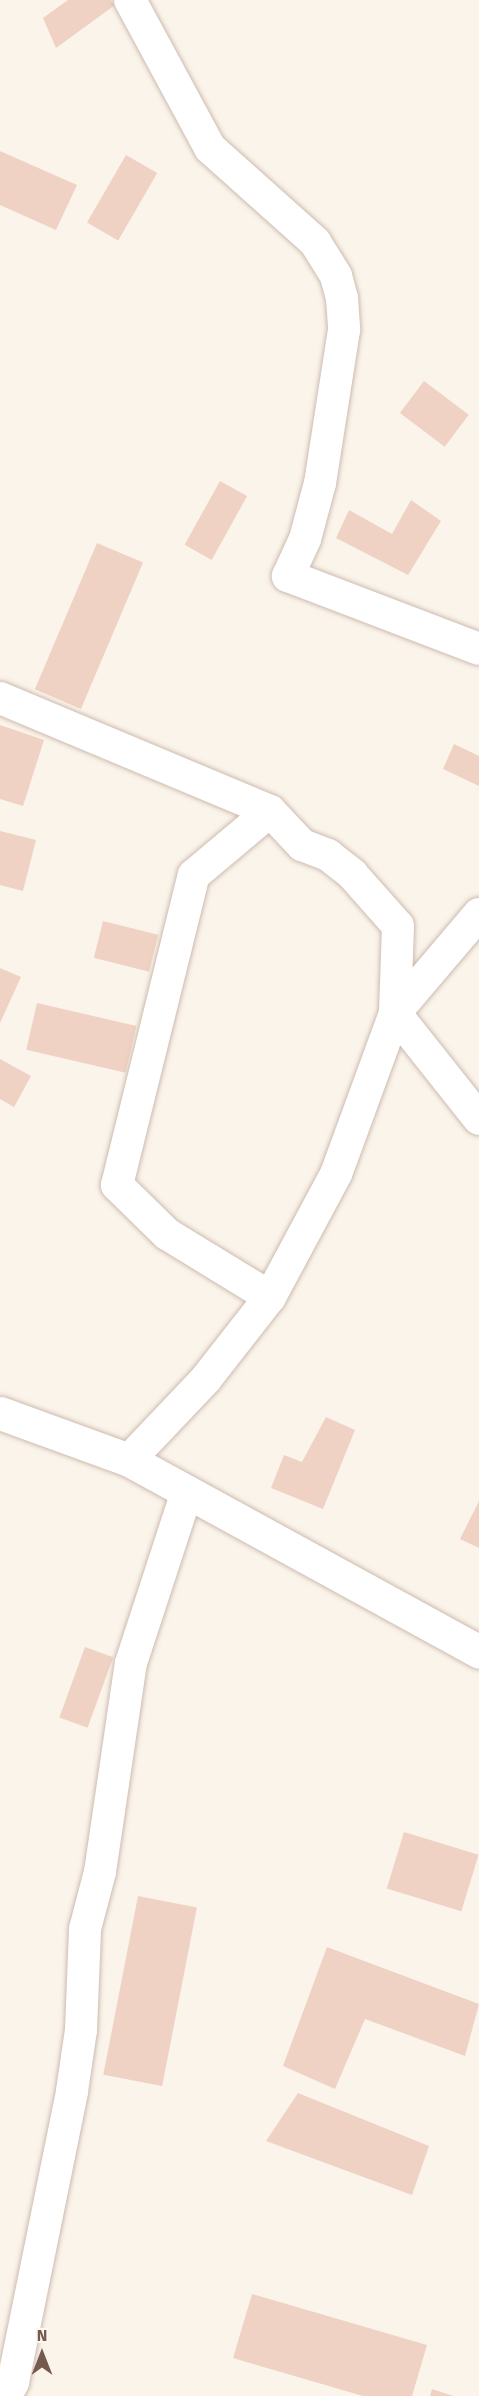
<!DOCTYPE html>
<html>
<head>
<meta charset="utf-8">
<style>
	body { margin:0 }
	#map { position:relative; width:479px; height:2396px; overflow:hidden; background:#fbf4ea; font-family:"Fira Sans",sans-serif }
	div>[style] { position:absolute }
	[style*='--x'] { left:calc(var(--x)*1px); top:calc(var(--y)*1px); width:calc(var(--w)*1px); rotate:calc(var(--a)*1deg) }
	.building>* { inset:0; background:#efd2c3; transform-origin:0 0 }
	.roads { filter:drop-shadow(0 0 2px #cdbbb0) drop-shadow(0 0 2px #cdbbb0) }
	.street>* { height:32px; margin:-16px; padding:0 16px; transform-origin:16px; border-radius:16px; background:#fff }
	.secondary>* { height:33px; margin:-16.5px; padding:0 16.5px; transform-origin:16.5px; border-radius:16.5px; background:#fff }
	span { translate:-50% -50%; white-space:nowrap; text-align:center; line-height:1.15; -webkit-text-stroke:6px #fef8f1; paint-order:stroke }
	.north { position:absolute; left:12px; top:2324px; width:60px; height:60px; -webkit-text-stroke:4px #fef8f1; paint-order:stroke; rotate:0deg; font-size:16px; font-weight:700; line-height:24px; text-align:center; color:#755a4e }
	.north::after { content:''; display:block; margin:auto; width:21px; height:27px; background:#755a4e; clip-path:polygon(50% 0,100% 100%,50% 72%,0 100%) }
</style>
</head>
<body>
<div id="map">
	<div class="building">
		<i style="clip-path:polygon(68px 0,110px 0,115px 5px,56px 48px,43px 18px)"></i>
		<i style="clip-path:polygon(0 151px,77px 185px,56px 230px,0 205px)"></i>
		<i style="left:126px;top:155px;width:36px;height:78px;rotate:30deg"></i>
		<i style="left:424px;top:381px;width:56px;height:40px;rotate:37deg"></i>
		<i style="left:220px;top:481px;width:31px;height:73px;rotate:29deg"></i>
		<i style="clip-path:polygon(411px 500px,441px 521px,408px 575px,336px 538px,349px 510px,392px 534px)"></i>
		<i style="left:97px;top:543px;width:50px;height:159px;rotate:23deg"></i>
		<i style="clip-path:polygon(0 725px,44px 740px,23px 806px,0 799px)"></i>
		<i style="clip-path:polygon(454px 744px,479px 756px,479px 786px,443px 769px)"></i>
		<i style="clip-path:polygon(0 831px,36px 840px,23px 891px,0 885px)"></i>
		<i style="left:103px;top:921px;width:57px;height:38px;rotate:14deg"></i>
		<i style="clip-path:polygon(0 968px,21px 977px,0 1023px)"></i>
		<i style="left:37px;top:1003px;width:102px;height:48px;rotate:13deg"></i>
		<i style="clip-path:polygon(0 1059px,31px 1076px,14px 1107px,0 1099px)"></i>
		<i style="clip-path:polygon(326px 1417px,355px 1430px,323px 1509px,271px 1488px,284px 1455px,302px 1462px)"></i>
		<i style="clip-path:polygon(479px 1501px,479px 1548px,460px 1539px)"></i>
		<i style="left:85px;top:1647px;width:30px;height:75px;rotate:20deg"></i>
		<i style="left:404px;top:1832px;width:78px;height:59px;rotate:17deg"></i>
		<i style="left:138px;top:1896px;width:60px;height:182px;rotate:11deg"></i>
		<i style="clip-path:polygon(327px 1947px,479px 2004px,465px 2056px,365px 2019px,335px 2089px,283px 2066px)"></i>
		<i style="clip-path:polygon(298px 2093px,429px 2146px,412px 2195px,266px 2141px)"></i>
		<i style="clip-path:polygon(252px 2294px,427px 2345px,412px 2396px,363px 2396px,233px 2358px)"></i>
		<i style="clip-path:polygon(432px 2389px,453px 2396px,430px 2396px)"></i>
	</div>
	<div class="roads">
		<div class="street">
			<i style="--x:130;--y:0;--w:168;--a:61.6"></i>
			<i style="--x:210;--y:148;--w:141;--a:41.8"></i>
			<i style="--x:315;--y:242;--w:40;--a:58"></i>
			<i style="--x:336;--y:276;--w:23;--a:75"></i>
			<i style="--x:342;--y:298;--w:32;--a:86"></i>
			<i style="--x:344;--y:330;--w:155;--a:98.9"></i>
			<i style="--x:320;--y:483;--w:58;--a:105"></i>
			<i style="--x:305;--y:539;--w:41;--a:114.7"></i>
			<i style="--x:288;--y:576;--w:204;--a:20.9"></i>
			<i style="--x:0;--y:698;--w:293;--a:22.7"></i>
			<i style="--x:270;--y:811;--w:47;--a:46.7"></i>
			<i style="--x:302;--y:845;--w:28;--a:21"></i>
			<i style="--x:328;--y:855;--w:31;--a:38"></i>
			<i style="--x:352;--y:874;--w:69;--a:48.5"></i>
			<i style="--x:398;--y:926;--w:87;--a:92"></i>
			<i style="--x:395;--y:1013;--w:171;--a:110.1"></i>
			<i style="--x:336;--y:1174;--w:140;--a:118.2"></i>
			<i style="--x:270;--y:1297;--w:104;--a:128"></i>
			<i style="--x:206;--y:1379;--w:112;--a:133.5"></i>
			<i style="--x:395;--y:1013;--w:135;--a:51.6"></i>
			<i style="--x:395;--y:1013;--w:130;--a:-49.7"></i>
			<i style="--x:270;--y:1297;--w:121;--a:-148.5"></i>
			<i style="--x:167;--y:1234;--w:70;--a:-135.6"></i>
			<i style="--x:117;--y:1185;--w:319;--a:-76.1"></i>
			<i style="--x:194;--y:875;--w:99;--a:-40.1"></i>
			<i style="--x:6;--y:2396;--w:16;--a:-63"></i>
			<i style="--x:13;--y:2382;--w:297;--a:-78.5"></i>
			<i style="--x:72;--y:2091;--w:62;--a:-81.6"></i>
			<i style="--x:81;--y:2030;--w:101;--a:-87.7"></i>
			<i style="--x:85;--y:1929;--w:59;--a:-75.3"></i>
			<i style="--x:100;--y:1872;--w:211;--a:-81.6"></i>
			<i style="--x:131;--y:1663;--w:180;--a:-71.9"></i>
		</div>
		<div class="secondary">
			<i style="--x:0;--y:1413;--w:137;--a:20"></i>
			<i style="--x:129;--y:1460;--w:399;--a:28.7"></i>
		</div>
	</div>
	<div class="north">N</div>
</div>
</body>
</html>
